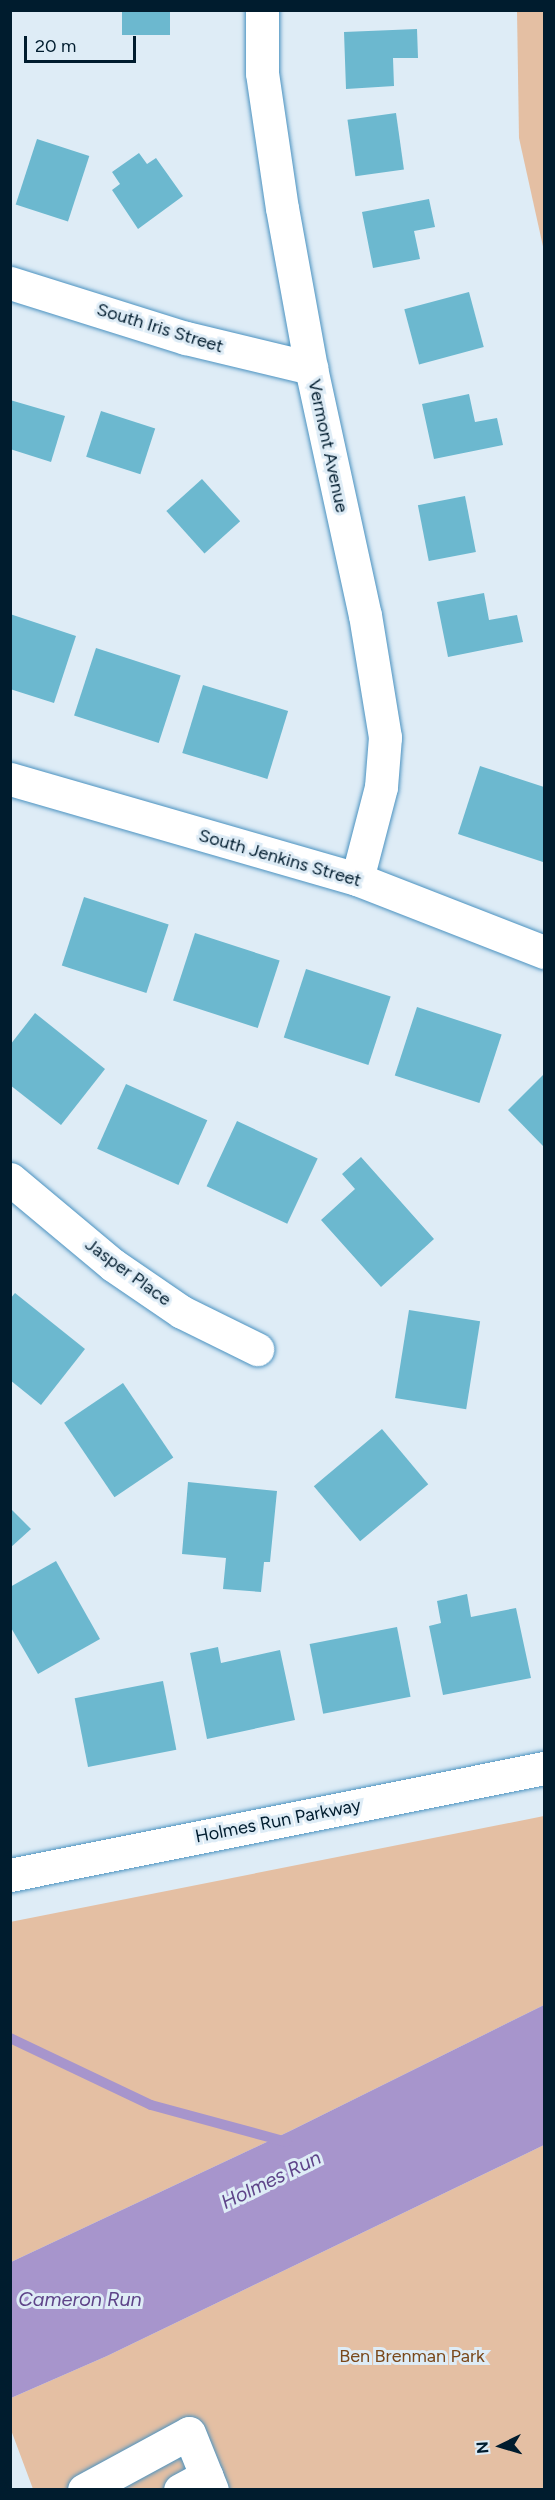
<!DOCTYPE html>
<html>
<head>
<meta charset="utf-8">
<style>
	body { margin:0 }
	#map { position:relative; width:555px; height:2500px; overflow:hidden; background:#deecf6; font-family:Figtree,sans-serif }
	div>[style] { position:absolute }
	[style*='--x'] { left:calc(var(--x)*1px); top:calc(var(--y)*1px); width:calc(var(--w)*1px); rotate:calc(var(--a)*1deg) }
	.green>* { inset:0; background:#e4bfa3 }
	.water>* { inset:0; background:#a795cc }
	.stream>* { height:10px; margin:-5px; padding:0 5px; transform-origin:5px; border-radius:5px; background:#a795cc }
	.building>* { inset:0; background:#6cb8cf; transform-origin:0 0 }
	.roads { filter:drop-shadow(0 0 2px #4b92c0) drop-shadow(0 0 2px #4b92c0) }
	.street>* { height:33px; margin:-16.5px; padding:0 16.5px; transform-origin:16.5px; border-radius:16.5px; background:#fff }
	span { translate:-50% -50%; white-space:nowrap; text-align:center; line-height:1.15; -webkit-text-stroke:6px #deecf6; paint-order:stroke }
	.street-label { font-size:18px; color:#001c2e }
	.park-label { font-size:18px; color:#79481b }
	.water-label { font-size:20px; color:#5e4489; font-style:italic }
	.frame { position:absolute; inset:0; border:12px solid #001c2e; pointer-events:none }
	.north { position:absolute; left:471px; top:2416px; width:60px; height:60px; -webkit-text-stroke:4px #deecf6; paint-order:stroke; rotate:265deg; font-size:16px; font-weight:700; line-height:24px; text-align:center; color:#001c2e }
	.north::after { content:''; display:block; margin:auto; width:21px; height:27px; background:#001c2e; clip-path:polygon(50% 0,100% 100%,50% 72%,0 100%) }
	.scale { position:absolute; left:24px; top:36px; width:112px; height:27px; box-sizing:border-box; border:3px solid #001c2e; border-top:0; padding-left:8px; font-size:18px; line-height:21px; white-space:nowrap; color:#001c2e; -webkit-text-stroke:4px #deecf6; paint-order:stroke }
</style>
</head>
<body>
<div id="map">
	<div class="green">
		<i style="clip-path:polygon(517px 11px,544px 11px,544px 251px,519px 138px)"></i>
		<i style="clip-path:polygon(544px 1816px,544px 2005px,290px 2131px,11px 2262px,10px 1922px)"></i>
		<i style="clip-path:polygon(544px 2145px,544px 2489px,33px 2489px,11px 2430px,11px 2398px,107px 2356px)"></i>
	</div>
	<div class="water">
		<i style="clip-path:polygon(544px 2005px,544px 2145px,107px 2356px,11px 2398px,11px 2262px,290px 2131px)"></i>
	</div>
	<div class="stream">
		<i style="--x:10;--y:2038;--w:156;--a:25.4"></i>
		<i style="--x:151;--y:2105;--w:141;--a:15.2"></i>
	</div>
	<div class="building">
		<i style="left:122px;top:10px;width:48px;height:25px"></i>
		<i style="clip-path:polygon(417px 29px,418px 58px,393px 58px,394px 86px,346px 89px,344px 32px)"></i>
		<i style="left:396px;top:113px;width:57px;height:49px;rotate:82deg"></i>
		<i style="left:37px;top:139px;width:55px;height:69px;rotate:18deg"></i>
		<i style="clip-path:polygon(139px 153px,147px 164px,156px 158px,183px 196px,138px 229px,112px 190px,120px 184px,112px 172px)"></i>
		<i style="clip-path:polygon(429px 199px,435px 227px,414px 231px,420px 259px,373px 268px,362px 212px)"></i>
		<i style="left:469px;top:292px;width:57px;height:67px;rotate:75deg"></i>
		<i style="clip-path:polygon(469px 394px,475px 422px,497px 418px,503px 445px,434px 459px,422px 404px)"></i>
		<i style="clip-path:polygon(10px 400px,65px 416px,51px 462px,10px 449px)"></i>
		<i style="left:101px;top:411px;width:57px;height:48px;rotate:18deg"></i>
		<i style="left:202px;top:479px;width:57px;height:48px;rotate:48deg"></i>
		<i style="left:465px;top:496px;width:57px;height:48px;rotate:79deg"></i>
		<i style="clip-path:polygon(484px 593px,489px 620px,517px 615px,523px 642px,448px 657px,437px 602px)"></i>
		<i style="clip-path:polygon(10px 614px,76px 636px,54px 703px,10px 689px)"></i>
		<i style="left:96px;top:648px;width:89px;height:71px;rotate:18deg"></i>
		<i style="left:203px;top:685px;width:89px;height:71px;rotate:17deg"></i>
		<i style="clip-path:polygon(480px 766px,544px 787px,543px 862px,458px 834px)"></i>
		<i style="left:84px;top:897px;width:89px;height:72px;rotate:18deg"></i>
		<i style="left:195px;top:933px;width:89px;height:71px;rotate:18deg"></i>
		<i style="left:306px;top:969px;width:89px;height:72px;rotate:18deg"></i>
		<i style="left:417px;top:1007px;width:89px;height:72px;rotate:18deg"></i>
		<i style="clip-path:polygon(35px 1013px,105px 1069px,61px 1125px,10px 1085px,10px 1045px)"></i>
		<i style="clip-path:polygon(544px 1074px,544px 1147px,508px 1110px)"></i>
		<i style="left:126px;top:1084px;width:89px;height:71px;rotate:24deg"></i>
		<i style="left:237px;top:1121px;width:89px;height:72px;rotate:25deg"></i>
		<i style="clip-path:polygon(361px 1157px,434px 1239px,381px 1287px,321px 1220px,355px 1189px,342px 1174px)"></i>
		<i style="clip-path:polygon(15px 1293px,85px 1349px,41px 1405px,10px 1380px,10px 1299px)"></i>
		<i style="left:409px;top:1310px;width:72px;height:89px;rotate:9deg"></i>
		<i style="left:123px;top:1383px;width:90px;height:71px;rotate:56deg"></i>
		<i style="left:382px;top:1429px;width:72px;height:89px;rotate:50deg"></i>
		<i style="clip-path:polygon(188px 1482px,277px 1491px,270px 1562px,264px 1562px,261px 1592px,223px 1589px,226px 1558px,182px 1554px)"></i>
		<i style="clip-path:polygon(10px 1508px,31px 1529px,10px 1548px)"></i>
		<i style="clip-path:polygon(56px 1561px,100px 1639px,38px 1674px,10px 1626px,10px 1587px)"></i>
		<i style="clip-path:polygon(467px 1594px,471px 1617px,516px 1608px,531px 1678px,443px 1695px,429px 1626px,441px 1623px,437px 1601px)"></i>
		<i style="left:397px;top:1627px;width:71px;height:89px;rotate:79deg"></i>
		<i style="clip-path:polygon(218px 1647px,221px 1663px,280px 1650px,295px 1720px,207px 1739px,190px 1653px)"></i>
		<i style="left:163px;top:1681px;width:70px;height:90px;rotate:79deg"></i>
	</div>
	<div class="roads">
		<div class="street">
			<i style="--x:262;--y:10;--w:63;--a:90"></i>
			<i style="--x:262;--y:73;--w:136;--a:81.6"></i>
			<i style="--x:282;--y:208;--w:163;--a:79.7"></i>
			<i style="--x:311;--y:368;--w:253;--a:77.7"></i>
			<i style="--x:365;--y:615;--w:124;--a:80.7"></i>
			<i style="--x:385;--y:737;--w:50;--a:94.6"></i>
			<i style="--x:381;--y:787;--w:95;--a:104.6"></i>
			<i style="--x:10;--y:283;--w:184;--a:17.4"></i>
			<i style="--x:186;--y:338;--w:129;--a:13.5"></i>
			<i style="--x:10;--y:779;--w:361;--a:16.1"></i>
			<i style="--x:357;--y:879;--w:201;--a:21.3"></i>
			<i style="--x:10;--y:1179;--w:134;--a:39.9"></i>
			<i style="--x:113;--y:1265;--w:83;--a:34.3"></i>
			<i style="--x:182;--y:1312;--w:84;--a:26.3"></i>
			<i style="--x:10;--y:1875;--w:545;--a:-11.33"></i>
			<i style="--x:84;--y:2490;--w:119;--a:-28.5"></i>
			<i style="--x:189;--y:2433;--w:61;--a:68"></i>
			<i style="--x:180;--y:2490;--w:30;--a:-28"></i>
		</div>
	</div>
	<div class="street-label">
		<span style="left:160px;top:328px;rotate:17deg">South Iris Street</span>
		<span style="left:328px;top:446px;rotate:78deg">Vermont Avenue</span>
		<span style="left:280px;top:858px;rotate:16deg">South Jenkins Street</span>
		<span style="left:128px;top:1272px;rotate:36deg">Jasper Place</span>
		<span style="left:278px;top:1821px;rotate:-11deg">Holmes Run Parkway</span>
	</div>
	<div class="park-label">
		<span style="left:412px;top:2356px">Ben Brenman Park</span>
	</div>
	<div class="water-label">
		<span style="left:271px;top:2180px;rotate:-26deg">Holmes Run</span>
		<span style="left:80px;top:2299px">Cameron Run</span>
	</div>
	<div class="frame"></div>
	<div class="north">N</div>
	<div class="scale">20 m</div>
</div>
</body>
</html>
